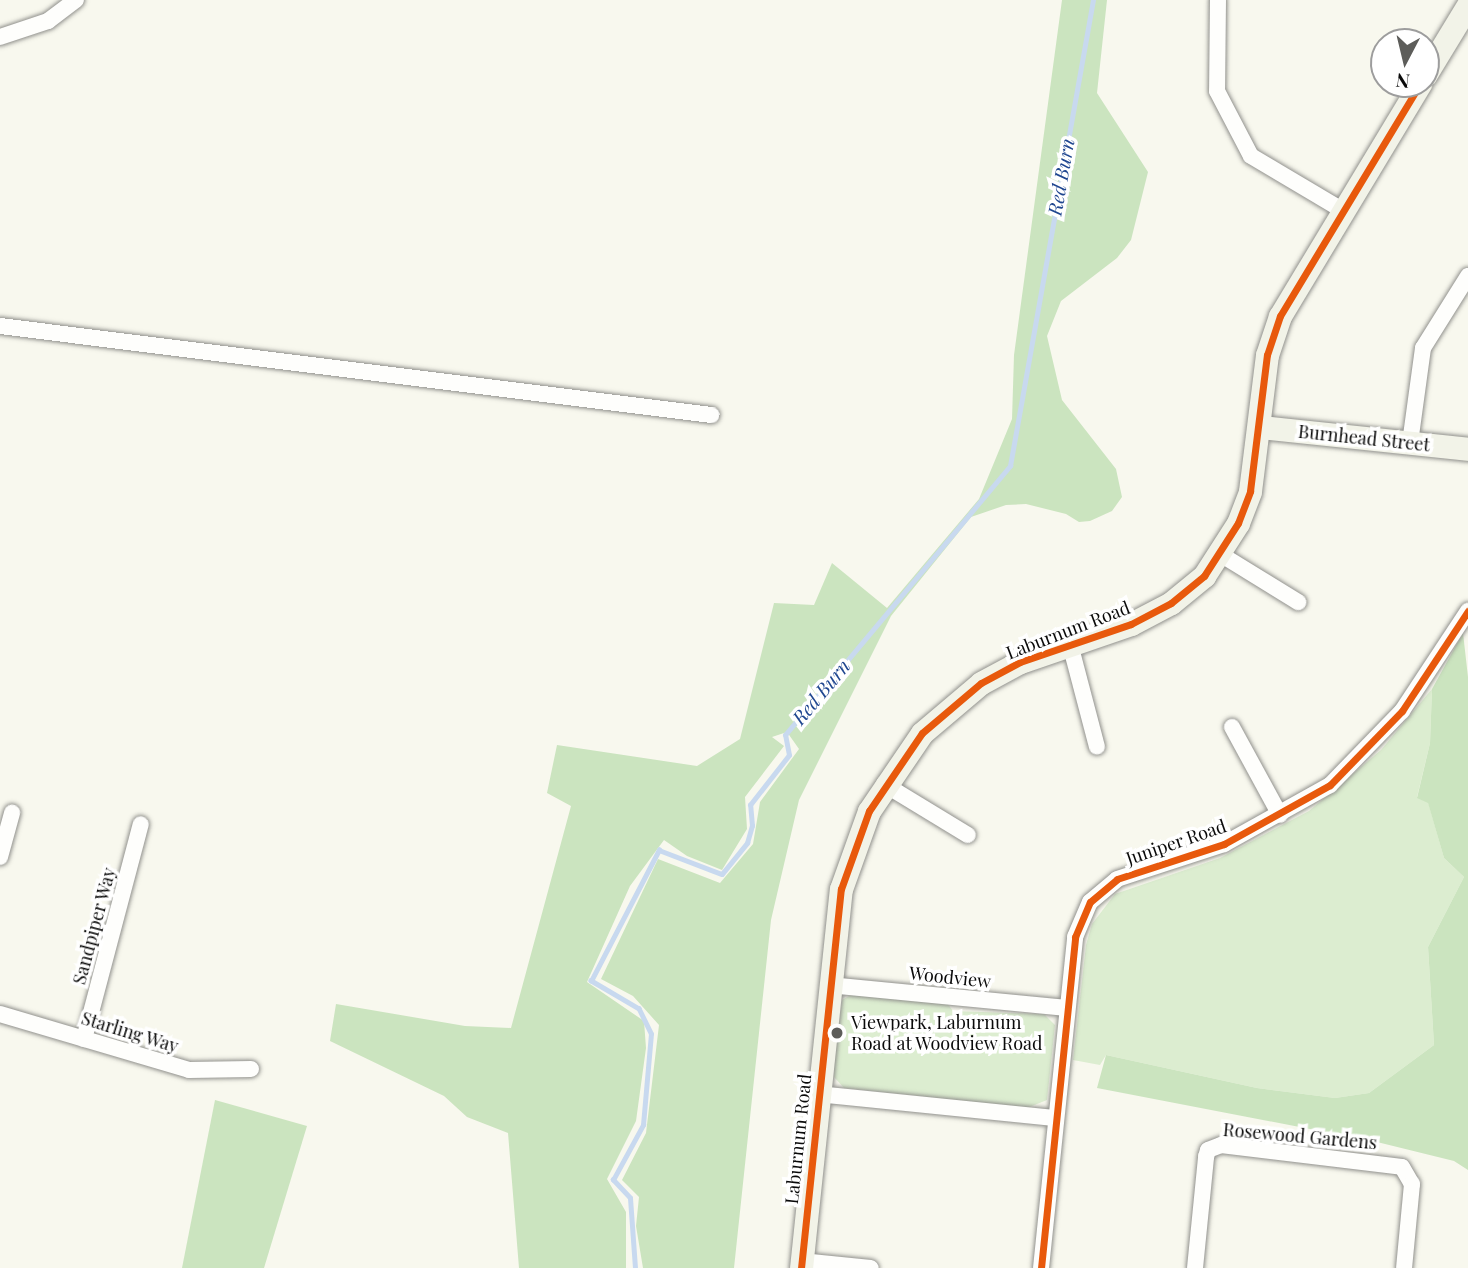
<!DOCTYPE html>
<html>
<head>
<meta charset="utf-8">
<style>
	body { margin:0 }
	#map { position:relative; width:1468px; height:1268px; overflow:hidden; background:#f8f8ee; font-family:"Playfair Display",serif }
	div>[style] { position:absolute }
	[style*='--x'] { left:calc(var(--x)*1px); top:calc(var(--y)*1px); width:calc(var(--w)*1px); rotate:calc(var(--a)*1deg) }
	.green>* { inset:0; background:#dcedd0 }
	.forest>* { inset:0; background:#cbe4bf }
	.stream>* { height:4.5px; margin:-2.25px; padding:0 2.25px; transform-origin:2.25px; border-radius:2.25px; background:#c8d9ef }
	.roads { filter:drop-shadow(0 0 2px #91918d) drop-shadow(0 0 2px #91918d) }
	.street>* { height:16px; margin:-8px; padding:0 8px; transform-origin:8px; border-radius:8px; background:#fefefc }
	.secondary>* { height:23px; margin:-11.5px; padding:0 11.5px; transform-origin:11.5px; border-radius:11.5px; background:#f2f3e8 }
	.cycleway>* { height:7px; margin:-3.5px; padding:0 3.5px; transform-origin:3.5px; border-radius:3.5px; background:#e8590c }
	.dots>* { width:19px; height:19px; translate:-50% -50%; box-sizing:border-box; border:4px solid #fff; border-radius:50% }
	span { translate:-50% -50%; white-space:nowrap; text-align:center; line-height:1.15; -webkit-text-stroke:7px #fff; paint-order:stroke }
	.street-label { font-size:18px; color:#0a0a0a }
	.poi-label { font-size:18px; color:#0a0a0a }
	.left { translate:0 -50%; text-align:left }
	.water-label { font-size:19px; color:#204790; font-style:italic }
	.north { position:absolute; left:1370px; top:28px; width:70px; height:70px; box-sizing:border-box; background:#fff; border:2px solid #9d9d9d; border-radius:50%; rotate:187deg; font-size:19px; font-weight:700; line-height:28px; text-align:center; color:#0a0a0a }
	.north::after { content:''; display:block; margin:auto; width:24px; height:32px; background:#5d5d5a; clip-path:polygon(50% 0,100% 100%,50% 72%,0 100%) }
</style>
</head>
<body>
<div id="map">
	<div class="green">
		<i style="clip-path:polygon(1432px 689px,1430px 743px,1417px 797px,1428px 802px,1444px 858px,1464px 877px,1428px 947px,1434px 1045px,1369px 1093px,1335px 1098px,1257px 1088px,1106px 1055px,1100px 1065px,1073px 1060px,1086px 945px,1092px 924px,1115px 894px,1220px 858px,1309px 811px,1381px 750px)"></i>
		<i style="clip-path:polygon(851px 995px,947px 1003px,953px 1011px,1044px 1014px,1055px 1025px,1047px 1100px,1027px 1108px,844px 1088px,834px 1077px,834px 1064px,842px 1000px)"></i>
	</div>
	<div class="forest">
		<i style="clip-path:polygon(1062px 0,1107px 0,1097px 93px,1148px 172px,1131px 240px,1117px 258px,1061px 301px,1047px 336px,1062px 400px,1116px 469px,1122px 497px,1112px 511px,1090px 521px,1079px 522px,1066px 514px,1026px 504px,1006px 505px,971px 517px,891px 616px,799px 800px,771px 920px,734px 1268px,643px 1268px,636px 1226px,639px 1197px,622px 1180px,646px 1133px,659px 1025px,633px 996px,601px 979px,658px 859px,720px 883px,753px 844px,760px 802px,799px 749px,787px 732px,772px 737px,784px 746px,745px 797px,747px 829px,722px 870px,687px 856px,664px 840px,630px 886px,587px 982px,644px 1021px,646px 1048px,636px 1121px,607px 1179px,626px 1212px,626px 1268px,519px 1268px,508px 1133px,467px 1117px,444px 1096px,330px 1041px,336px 1004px,465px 1026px,511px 1028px,571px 806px,547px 793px,557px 745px,697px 766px,740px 739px,774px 603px,814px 605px,832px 563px,887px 608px,979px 499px,1012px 419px,1014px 355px)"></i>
		<i style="clip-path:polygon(1463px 633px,1468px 677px,1468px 1170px,1454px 1161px,1377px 1142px,1097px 1088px,1106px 1055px,1257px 1088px,1335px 1098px,1369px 1093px,1434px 1045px,1428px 947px,1464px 877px,1444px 858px,1428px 803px,1417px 798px,1430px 743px,1432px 689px)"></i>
		<i style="clip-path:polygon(215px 1100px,307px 1126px,264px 1268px,182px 1268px)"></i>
	</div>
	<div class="stream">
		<i style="--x:635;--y:1268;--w:70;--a:-94.1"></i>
		<i style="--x:630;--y:1198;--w:25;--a:-133"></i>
		<i style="--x:613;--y:1180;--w:63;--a:-61.4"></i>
		<i style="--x:643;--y:1125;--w:91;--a:-85"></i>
		<i style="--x:651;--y:1034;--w:28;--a:-116"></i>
		<i style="--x:639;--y:1009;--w:56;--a:-149.7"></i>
		<i style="--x:591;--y:981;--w:148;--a:-62.6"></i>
		<i style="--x:659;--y:850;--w:67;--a:20.9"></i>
		<i style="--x:722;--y:874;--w:40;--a:-51"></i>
		<i style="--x:747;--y:843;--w:18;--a:-74"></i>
		<i style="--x:752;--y:826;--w:21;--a:-95"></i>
		<i style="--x:750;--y:805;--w:63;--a:-52"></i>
		<i style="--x:789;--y:755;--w:20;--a:-101"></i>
		<i style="--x:785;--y:735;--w:351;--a:-50.1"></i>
		<i style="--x:1010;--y:466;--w:473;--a:-79.9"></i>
	</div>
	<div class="roads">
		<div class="street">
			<i style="--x:1218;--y:0;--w:91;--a:90.6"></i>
			<i style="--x:1217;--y:91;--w:73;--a:62.4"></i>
			<i style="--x:1251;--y:156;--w:106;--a:30.7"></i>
			<i style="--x:0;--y:37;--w:51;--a:-18.4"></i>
			<i style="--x:48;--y:21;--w:35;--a:-37"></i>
			<i style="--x:0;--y:326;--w:717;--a:7.13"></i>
			<i style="--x:1410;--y:443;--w:96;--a:-82.2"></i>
			<i style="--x:1423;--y:348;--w:85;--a:-58"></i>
			<i style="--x:1220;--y:554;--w:92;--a:31.6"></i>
			<i style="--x:1070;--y:644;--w:106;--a:75.3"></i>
			<i style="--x:1232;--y:727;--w:100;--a:61.4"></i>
			<i style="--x:884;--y:784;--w:98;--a:31.3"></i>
			<i style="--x:0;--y:857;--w:46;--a:-74.7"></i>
			<i style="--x:829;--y:985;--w:239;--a:5.5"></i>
			<i style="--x:0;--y:1014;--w:197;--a:16.5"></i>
			<i style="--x:189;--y:1070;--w:62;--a:-0.9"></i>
			<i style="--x:84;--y:1039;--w:222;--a:-75.2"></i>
			<i style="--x:818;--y:1094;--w:237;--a:5.8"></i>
			<i style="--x:801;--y:1261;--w:70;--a:5.7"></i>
			<i style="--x:1041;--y:1268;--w:333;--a:-84.1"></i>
			<i style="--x:1075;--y:937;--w:38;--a:-67"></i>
			<i style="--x:1090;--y:902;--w:35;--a:-40"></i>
			<i style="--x:1117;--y:879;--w:113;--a:-18.1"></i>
			<i style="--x:1224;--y:844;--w:121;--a:-29.1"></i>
			<i style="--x:1330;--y:785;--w:103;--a:-45.8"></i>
			<i style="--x:1402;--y:711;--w:120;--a:-56.6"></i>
			<i style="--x:1195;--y:1268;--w:112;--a:-84.3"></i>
			<i style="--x:1206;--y:1157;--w:7;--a:-74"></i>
			<i style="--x:1208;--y:1150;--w:14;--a:-21"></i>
			<i style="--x:1221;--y:1145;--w:182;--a:6.9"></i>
			<i style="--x:1402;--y:1167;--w:20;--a:60"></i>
			<i style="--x:1412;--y:1184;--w:84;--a:95.4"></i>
		</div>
		<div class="secondary">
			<i style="--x:1426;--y:74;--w:81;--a:-58.7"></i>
			<i style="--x:1260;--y:427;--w:209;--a:6"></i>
			<i style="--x:801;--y:1268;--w:381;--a:-84"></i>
			<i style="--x:841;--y:889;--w:83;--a:-70.3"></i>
			<i style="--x:869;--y:811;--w:94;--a:-55.8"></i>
			<i style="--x:922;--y:733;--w:77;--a:-40.3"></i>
			<i style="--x:981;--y:683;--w:44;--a:-28.3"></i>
			<i style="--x:1020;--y:662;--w:117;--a:-18.9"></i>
			<i style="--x:1131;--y:624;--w:45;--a:-27.7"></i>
			<i style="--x:1171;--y:603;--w:43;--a:-39.3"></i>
			<i style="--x:1204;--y:576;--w:63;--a:-57.3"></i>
			<i style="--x:1238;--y:523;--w:34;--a:-69"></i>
			<i style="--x:1250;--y:491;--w:137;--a:-82.9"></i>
			<i style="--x:1267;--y:355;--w:41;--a:-71.6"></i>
			<i style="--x:1280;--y:316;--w:271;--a:-58.9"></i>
		</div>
	</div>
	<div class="cycleway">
		<i style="--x:801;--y:1268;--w:381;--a:-84"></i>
		<i style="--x:841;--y:889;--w:83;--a:-70.3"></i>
		<i style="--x:869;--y:811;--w:94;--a:-55.8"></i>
		<i style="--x:922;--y:733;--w:77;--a:-40.3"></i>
		<i style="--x:981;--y:683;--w:44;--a:-28.3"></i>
		<i style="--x:1020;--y:662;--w:117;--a:-18.9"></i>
		<i style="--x:1131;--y:624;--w:45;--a:-27.7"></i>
		<i style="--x:1171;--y:603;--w:43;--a:-39.3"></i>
		<i style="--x:1204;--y:576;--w:63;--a:-57.3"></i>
		<i style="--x:1238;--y:523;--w:34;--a:-69"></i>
		<i style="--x:1250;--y:491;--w:137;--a:-82.9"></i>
		<i style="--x:1267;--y:355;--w:41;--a:-71.6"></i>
		<i style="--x:1280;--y:316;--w:271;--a:-58.9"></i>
		<i style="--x:1041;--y:1268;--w:333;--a:-84.1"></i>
		<i style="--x:1075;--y:937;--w:38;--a:-67"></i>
		<i style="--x:1090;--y:902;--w:35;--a:-40"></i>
		<i style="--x:1117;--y:879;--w:113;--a:-18.1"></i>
		<i style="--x:1224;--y:844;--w:121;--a:-29.1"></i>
		<i style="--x:1330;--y:785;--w:103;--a:-45.8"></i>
		<i style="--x:1402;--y:711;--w:120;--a:-56.6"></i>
	</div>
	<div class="dots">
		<i style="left:837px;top:1033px;background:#5d5d5a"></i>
	</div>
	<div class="street-label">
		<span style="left:1364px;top:438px;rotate:6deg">Burnhead Street</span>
		<span style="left:1068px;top:630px;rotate:-21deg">Laburnum Road</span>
		<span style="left:1176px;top:842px;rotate:-19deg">Juniper Road</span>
		<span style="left:94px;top:926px;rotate:-75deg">Sandpiper Way</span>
		<span style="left:950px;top:977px;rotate:6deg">Woodview</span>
		<span style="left:130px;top:1032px;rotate:17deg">Starling Way</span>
		<span style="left:1300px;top:1136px;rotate:5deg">Rosewood Gardens</span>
		<span style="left:798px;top:1139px;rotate:-84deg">Laburnum Road</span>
	</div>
	<div class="poi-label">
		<span class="left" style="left:851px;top:1033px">Viewpark, Laburnum<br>Road at Woodview Road</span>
	</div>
	<div class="water-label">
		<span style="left:1061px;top:177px;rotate:-80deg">Red Burn</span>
		<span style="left:821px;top:692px;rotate:-50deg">Red Burn</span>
	</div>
	<div class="north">N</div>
</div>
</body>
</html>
